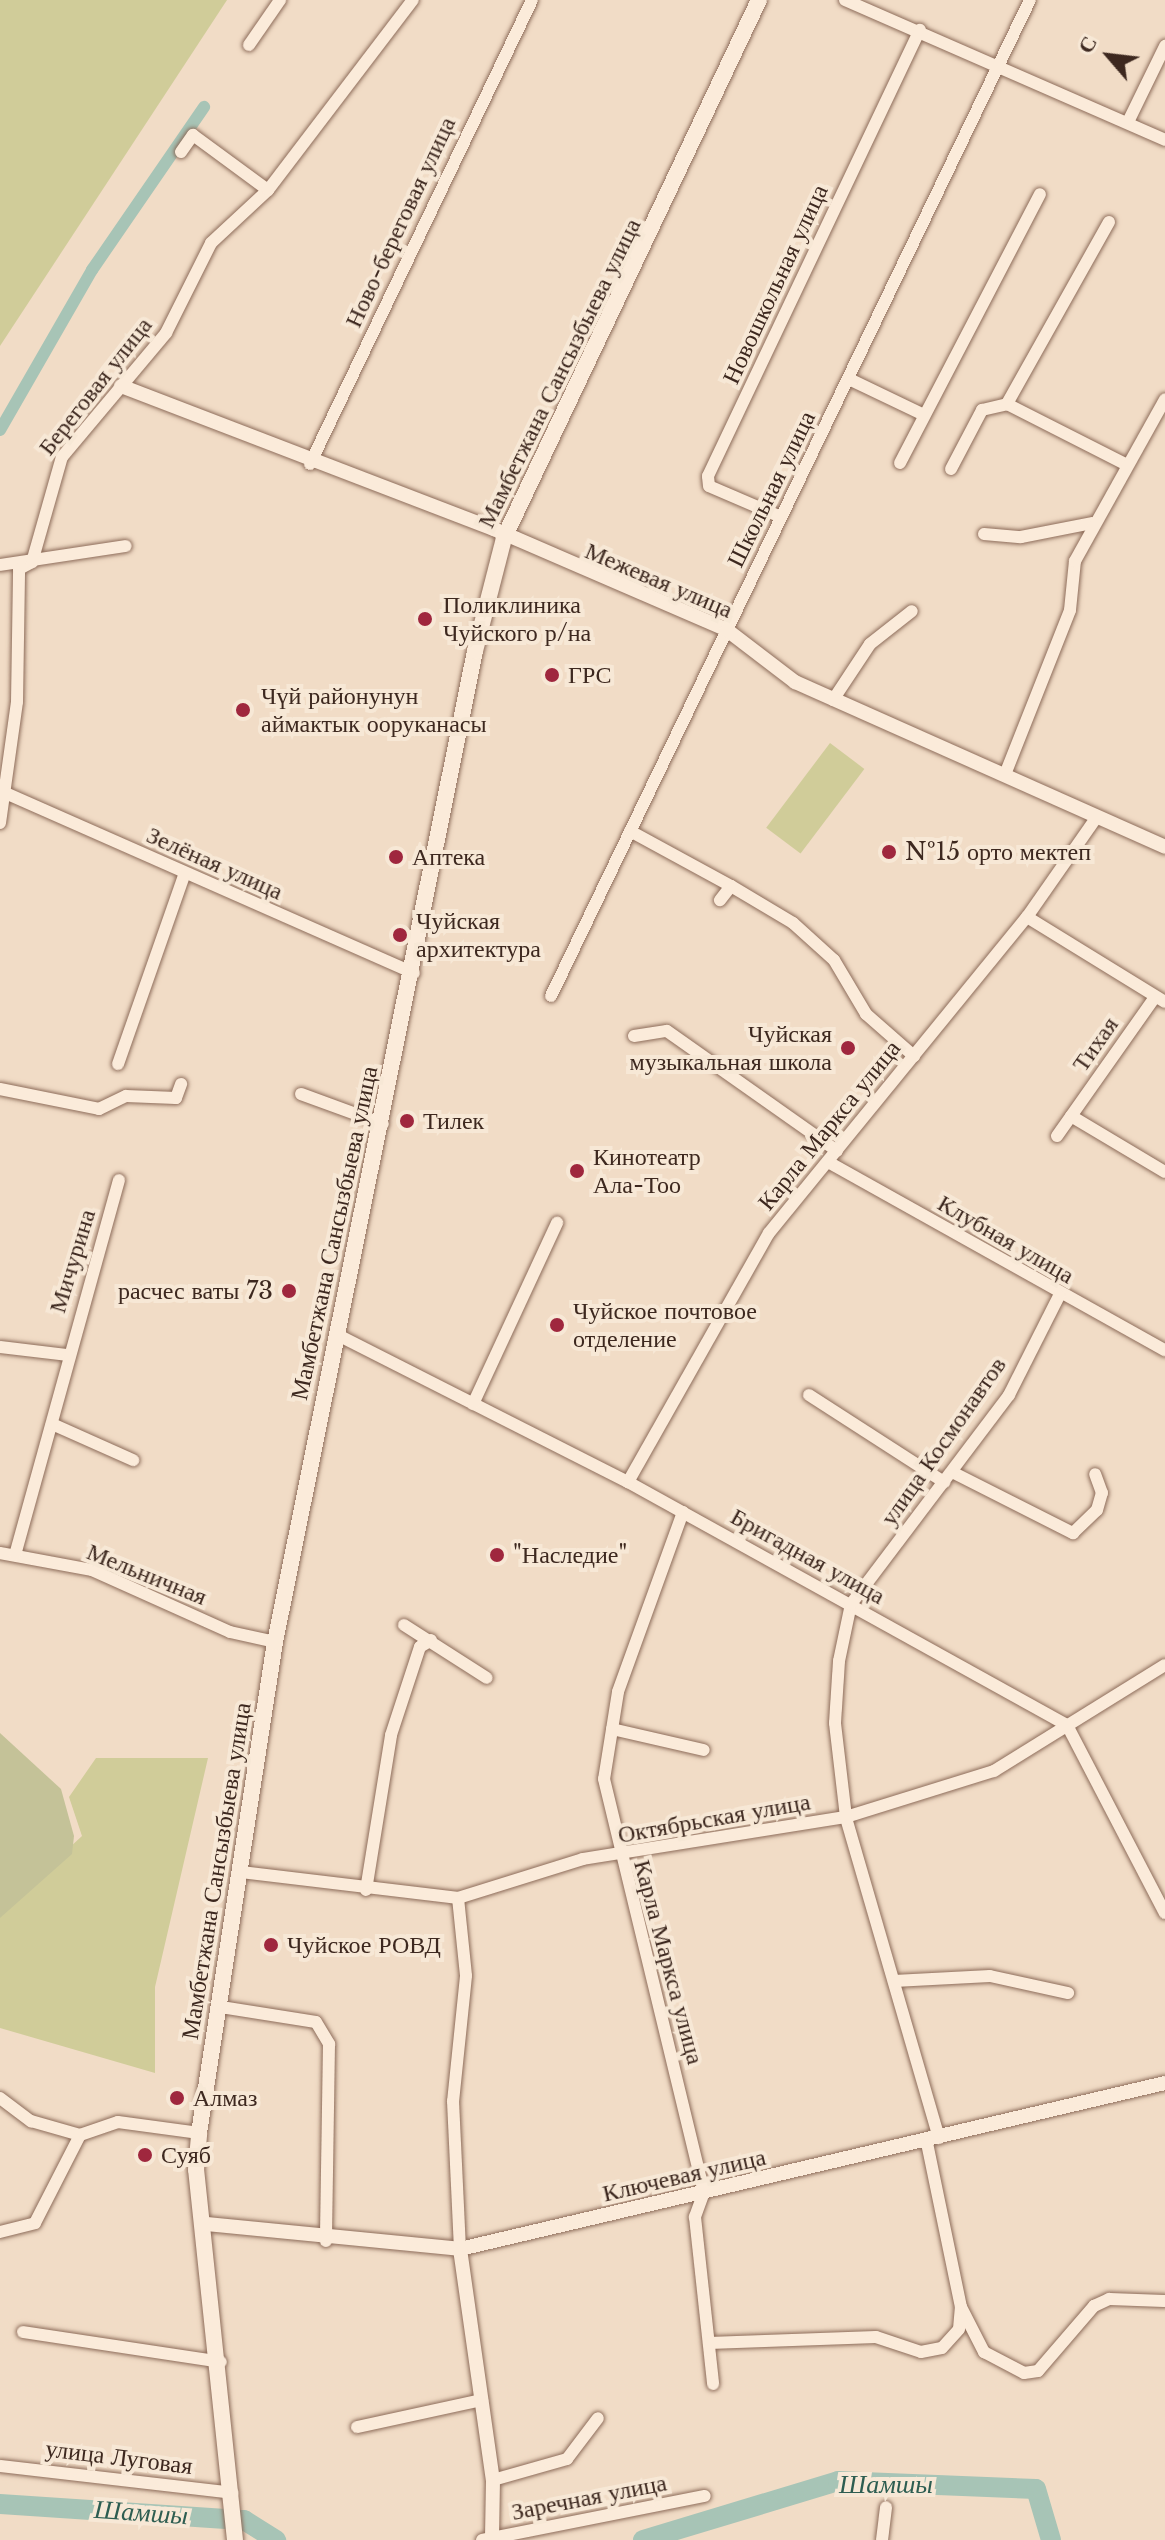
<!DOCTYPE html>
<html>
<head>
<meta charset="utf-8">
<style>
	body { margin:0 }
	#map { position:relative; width:1165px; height:2540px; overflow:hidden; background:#f1dcc6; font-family:"Libre Baskerville",serif }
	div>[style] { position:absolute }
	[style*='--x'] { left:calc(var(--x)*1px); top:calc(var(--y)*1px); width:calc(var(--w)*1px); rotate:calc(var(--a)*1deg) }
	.green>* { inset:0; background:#d0cc99; transform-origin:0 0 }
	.cemetery>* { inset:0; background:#c4c298 }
	.canal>* { height:12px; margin:-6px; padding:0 6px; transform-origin:6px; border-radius:6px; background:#a7c4b6 }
	.river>* { height:20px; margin:-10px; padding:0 10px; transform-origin:10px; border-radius:10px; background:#a7c4b6 }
	.roads { filter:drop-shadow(0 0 2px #8d6c5a) drop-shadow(0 0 2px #8d6c5a) }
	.minor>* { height:12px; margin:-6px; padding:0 6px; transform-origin:6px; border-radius:6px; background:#fbebda }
	.tertiary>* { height:14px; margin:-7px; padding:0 7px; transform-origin:7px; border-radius:7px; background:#fbebda }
	.secondary>* { height:16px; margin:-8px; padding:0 8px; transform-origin:8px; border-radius:8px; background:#fbebda }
	.dots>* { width:22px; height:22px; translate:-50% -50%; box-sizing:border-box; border:4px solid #f7e8d6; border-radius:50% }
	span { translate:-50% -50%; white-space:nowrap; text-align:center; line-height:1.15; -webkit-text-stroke:8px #f7e8d6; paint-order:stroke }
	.street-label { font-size:24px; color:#3d281f }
	.poi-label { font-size:24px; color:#3d281f }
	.left { translate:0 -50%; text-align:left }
	.right { translate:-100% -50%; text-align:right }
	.water-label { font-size:26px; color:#2d5d51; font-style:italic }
	.north { position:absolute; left:1069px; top:16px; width:80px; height:80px; -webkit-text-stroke:6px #f7e8d6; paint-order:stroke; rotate:298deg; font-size:22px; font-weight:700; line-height:32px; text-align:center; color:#3d281f }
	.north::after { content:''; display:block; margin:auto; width:28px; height:36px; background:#3d281f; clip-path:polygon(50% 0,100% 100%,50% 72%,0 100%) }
</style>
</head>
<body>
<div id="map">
	<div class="green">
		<i style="clip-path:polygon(0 0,227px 0,0 346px)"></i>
		<i style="left:830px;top:743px;width:43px;height:106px;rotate:37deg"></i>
		<i style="clip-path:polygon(96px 1758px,208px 1758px,155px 1987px,155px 2073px,0 2028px,0 1912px,82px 1836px,69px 1797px)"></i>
	</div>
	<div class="cemetery">
		<i style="clip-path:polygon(0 1733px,61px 1789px,74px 1836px,72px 1854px,0 1918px)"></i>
	</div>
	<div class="canal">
		<i style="--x:0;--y:430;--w:185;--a:-60.1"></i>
		<i style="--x:92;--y:270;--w:198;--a:-55.5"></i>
	</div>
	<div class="river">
		<i style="--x:0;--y:2504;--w:245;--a:3.8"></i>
		<i style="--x:244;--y:2520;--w:38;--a:32"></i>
		<i style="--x:643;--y:2540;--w:204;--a:-16.8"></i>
		<i style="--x:838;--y:2481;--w:198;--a:2.3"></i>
		<i style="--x:1036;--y:2489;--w:53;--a:73.6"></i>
	</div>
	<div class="roads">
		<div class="minor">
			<i style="--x:845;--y:0;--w:349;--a:23.6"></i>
			<i style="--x:249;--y:45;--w:55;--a:-55.4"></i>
			<i style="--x:1128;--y:122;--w:85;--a:-64"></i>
			<i style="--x:181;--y:152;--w:21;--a:-55"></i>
			<i style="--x:193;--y:135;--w:93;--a:36.3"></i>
			<i style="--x:1109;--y:222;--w:209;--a:119.3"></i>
			<i style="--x:1007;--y:404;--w:135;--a:26.9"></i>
			<i style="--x:849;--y:379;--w:83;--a:25.6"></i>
			<i style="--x:900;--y:463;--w:303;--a:-62.5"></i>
			<i style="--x:310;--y:464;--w:514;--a:-64.43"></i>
			<i style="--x:951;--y:469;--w:67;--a:-62.3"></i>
			<i style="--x:982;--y:410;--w:26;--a:-13"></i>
			<i style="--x:781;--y:517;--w:78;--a:-156.7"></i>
			<i style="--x:709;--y:486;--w:10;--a:-96"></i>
			<i style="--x:708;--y:476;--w:494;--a:-64.6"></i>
			<i style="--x:984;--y:534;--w:37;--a:5"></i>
			<i style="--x:1021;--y:537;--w:72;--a:-11.2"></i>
			<i style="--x:0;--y:565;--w:127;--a:-8.6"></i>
			<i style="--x:833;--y:700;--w:67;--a:-56.5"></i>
			<i style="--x:870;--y:644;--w:53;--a:-38.2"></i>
			<i style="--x:1006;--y:772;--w:174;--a:-68.4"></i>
			<i style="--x:1070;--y:610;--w:49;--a:-84.2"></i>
			<i style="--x:1075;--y:561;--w:185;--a:-60.9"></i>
			<i style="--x:3;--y:792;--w:449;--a:23.8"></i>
			<i style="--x:0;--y:823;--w:122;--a:-82"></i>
			<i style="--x:17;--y:702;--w:133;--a:-89.1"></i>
			<i style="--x:19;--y:569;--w:15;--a:-28"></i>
			<i style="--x:32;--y:562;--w:109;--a:-74.1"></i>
			<i style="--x:62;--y:457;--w:162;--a:-50"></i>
			<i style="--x:166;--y:333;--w:101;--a:-63.4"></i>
			<i style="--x:211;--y:243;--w:78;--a:-42.9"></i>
			<i style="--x:268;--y:190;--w:239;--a:-52.7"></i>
			<i style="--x:630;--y:831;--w:115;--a:28.6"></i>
			<i style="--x:731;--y:886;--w:18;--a:128"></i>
			<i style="--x:731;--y:886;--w:72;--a:30.8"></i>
			<i style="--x:793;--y:923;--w:55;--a:42.1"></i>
			<i style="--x:834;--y:960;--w:63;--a:59.3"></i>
			<i style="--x:866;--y:1014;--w:64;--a:41.2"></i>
			<i style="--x:1027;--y:917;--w:162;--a:31.6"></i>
			<i style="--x:551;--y:996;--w:1105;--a:-64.32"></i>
			<i style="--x:634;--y:1036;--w:33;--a:-9"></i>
			<i style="--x:667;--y:1031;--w:208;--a:35.2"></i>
			<i style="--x:118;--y:1064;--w:202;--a:-70.7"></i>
			<i style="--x:0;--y:1089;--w:101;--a:11.4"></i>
			<i style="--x:99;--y:1109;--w:30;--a:-26"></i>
			<i style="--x:126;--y:1096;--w:50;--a:2.3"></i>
			<i style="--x:176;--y:1098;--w:15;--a:-70"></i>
			<i style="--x:301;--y:1094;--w:87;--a:20.1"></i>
			<i style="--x:1071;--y:1116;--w:109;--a:30.8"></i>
			<i style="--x:1057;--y:1136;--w:170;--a:-54.8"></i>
			<i style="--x:828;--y:1162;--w:386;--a:29.2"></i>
			<i style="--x:336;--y:1334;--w:327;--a:26.9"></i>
			<i style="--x:628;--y:1482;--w:502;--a:28.97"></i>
			<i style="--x:1067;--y:1725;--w:212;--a:62.5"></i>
			<i style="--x:0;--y:1347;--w:67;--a:6.8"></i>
			<i style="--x:809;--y:1395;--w:161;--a:32.8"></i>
			<i style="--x:473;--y:1404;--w:200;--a:-65.1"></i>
			<i style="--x:52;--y:1424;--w:89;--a:24"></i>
			<i style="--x:952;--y:1472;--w:136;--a:26.8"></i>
			<i style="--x:1073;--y:1533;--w:33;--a:-44"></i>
			<i style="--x:1097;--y:1510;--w:18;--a:-74"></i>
			<i style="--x:1102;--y:1493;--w:20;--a:-110"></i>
			<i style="--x:628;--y:1482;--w:286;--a:-60.5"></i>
			<i style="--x:769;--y:1233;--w:408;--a:-50.8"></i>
			<i style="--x:1027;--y:917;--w:121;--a:-55.1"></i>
			<i style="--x:683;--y:1512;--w:191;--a:109.9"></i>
			<i style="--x:618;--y:1692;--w:88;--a:99.1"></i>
			<i style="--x:604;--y:1779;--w:425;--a:76.4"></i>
			<i style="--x:704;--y:2192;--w:27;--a:110"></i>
			<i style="--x:695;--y:2217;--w:168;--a:83.8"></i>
			<i style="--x:0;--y:1553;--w:94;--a:10.5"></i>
			<i style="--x:92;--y:1570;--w:151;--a:24.2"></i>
			<i style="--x:230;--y:1632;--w:46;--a:12.5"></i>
			<i style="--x:15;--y:1555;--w:389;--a:-74.5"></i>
			<i style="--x:404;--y:1625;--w:98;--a:32.6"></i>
			<i style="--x:612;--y:1729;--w:94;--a:12.9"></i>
			<i style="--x:241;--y:1872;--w:219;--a:6.8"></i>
			<i style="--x:458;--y:1898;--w:131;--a:-17.3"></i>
			<i style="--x:583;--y:1859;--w:266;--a:-9.1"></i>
			<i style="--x:846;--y:1817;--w:155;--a:-17.3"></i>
			<i style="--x:994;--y:1771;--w:201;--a:-31.8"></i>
			<i style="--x:366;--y:1890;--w:157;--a:-80.8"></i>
			<i style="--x:391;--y:1735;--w:93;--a:-71.8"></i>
			<i style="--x:420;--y:1647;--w:13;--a:-32"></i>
			<i style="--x:458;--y:1898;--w:78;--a:84.1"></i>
			<i style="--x:466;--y:1976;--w:126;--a:95.9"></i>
			<i style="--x:453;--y:2101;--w:148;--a:87.3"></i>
			<i style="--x:894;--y:1981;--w:96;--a:-3"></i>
			<i style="--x:990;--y:1976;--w:80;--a:12.3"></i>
			<i style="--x:221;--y:2007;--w:96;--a:9"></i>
			<i style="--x:316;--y:2022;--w:26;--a:59"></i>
			<i style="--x:329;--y:2044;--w:197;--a:90.9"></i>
			<i style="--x:0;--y:2098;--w:39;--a:37"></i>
			<i style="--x:31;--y:2121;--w:51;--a:15.9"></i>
			<i style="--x:939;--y:2138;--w:334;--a:-106.2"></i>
			<i style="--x:846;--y:1817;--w:95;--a:-96.7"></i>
			<i style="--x:835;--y:1723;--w:62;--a:-86.3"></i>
			<i style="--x:839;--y:1661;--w:58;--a:-78.1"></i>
			<i style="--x:851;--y:1604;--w:262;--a:-52.9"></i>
			<i style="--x:1009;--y:1395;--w:111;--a:-63.2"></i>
			<i style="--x:927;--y:2143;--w:167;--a:78.3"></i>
			<i style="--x:961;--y:2307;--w:51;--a:62.9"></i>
			<i style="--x:984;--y:2352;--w:45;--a:27.7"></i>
			<i style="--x:1024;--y:2373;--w:14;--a:-8"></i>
			<i style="--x:1038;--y:2371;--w:86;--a:-49.3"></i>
			<i style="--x:1094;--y:2306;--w:17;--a:-25"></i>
			<i style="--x:1109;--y:2299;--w:56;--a:2"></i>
			<i style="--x:0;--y:2232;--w:36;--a:-14"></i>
			<i style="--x:35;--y:2223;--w:99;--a:-62.9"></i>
			<i style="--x:80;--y:2135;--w:40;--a:-18.9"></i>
			<i style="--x:118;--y:2122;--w:82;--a:7.7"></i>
			<i style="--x:23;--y:2332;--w:200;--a:8.6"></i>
			<i style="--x:709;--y:2343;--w:167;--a:-2.1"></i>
			<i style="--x:876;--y:2337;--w:47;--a:18.4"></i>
			<i style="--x:921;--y:2352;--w:21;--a:-11"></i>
			<i style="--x:942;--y:2348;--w:25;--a:-48"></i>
			<i style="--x:959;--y:2329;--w:22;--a:-85"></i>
			<i style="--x:357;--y:2427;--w:128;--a:-12.2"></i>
			<i style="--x:0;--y:2466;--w:234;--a:6.6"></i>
			<i style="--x:493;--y:2480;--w:77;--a:-15.8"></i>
			<i style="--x:567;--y:2459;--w:51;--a:-52.9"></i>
			<i style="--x:482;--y:2540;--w:227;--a:-11.2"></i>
			<i style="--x:882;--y:2540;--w:33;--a:-83"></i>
		</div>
		<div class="tertiary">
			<i style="--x:121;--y:386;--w:399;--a:21"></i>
			<i style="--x:494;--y:529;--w:254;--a:23.4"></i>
			<i style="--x:727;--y:630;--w:86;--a:37.4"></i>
			<i style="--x:795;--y:682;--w:405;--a:24"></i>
			<i style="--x:206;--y:2224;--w:255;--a:5.6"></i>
			<i style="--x:460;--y:2249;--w:724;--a:-13.25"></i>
			<i style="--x:460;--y:2249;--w:233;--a:81.9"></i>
			<i style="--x:493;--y:2480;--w:60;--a:91"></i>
		</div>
		<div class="secondary">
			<i style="--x:235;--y:2540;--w:372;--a:-96"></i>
			<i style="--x:196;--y:2170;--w:37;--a:-85"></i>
			<i style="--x:199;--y:2133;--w:497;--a:-81.2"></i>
			<i style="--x:275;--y:1642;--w:1011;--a:-78.59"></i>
			<i style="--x:475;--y:651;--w:117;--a:-75.6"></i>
			<i style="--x:504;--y:538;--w:595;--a:-64.64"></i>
		</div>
	</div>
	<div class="dots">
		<i style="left:425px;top:619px;background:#9f273e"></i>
		<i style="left:552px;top:675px;background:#9f273e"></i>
		<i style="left:243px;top:710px;background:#9f273e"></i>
		<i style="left:889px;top:852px;background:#9f273e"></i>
		<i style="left:396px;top:857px;background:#9f273e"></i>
		<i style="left:400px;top:935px;background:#9f273e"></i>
		<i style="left:848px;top:1048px;background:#9f273e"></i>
		<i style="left:407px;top:1121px;background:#9f273e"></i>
		<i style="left:577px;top:1171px;background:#9f273e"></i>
		<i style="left:289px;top:1291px;background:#9f273e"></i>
		<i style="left:557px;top:1325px;background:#9f273e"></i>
		<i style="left:497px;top:1555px;background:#9f273e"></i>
		<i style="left:271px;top:1945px;background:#9f273e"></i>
		<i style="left:177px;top:2098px;background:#9f273e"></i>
		<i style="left:145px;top:2155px;background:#9f273e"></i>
	</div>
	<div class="street-label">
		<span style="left:400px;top:222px;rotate:-65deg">Ново-береговая улица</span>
		<span style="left:775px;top:284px;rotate:-65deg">Новошкольная улица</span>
		<span style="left:559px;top:373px;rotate:-64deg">Мамбетжана Сансызбыева улица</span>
		<span style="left:95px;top:386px;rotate:-52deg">Береговая улица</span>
		<span style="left:771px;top:489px;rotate:-64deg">Школьная улица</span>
		<span style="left:659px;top:580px;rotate:23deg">Межевая улица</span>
		<span style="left:215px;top:863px;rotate:24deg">Зелёная улица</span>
		<span style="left:1095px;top:1044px;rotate:-55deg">Тихая</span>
		<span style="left:829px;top:1125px;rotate:-51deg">Карла Маркса улица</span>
		<span style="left:334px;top:1233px;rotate:-78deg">Мамбетжана Сансызбыева улица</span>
		<span style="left:1006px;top:1239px;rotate:30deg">Клубная улица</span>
		<span style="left:72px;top:1261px;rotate:-73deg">Мичурина</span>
		<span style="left:943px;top:1441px;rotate:-55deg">улица Космонавтов</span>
		<span style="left:808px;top:1556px;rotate:29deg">Бригадная улица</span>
		<span style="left:147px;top:1574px;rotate:22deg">Мельничная</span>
		<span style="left:714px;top:1818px;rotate:-10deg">Октябрьская улица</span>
		<span style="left:216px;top:1871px;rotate:-81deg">Мамбетжана Сансызбыева улица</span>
		<span style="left:669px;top:1962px;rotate:75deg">Карла Маркса улица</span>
		<span style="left:684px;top:2175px;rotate:-13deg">Ключевая улица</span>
		<span style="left:119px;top:2457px;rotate:7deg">улица Луговая</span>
		<span style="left:589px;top:2497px;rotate:-11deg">Заречная улица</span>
	</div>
	<div class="poi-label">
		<span class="left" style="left:443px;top:619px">Поликлиника<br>Чуйского р/на</span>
		<span class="left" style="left:568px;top:675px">ГРС</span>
		<span class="left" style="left:261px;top:710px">Чүй районунун<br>аймактык ооруканасы</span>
		<span class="left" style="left:905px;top:852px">№15 орто мектеп</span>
		<span class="left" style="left:412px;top:857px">Аптека</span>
		<span class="left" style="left:416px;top:935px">Чуйская<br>архитектура</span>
		<span class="right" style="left:832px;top:1048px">Чуйская<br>музыкальная школа</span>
		<span class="left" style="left:423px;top:1121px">Тилек</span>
		<span class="left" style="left:593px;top:1171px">Кинотеатр<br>Ала-Тоо</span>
		<span class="right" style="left:273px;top:1291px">расчес ваты 73</span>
		<span class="left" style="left:573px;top:1325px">Чуйское почтовое<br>отделение</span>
		<span class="left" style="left:513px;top:1555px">"Наследие"</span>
		<span class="left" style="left:287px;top:1945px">Чуйское РОВД</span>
		<span class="left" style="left:193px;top:2098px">Алмаз</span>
		<span class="left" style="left:161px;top:2155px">Суяб</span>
	</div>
	<div class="water-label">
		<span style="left:886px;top:2485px">Шамшы</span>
		<span style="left:141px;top:2513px;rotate:4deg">Шамшы</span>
	</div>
	<div class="north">С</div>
</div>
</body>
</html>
